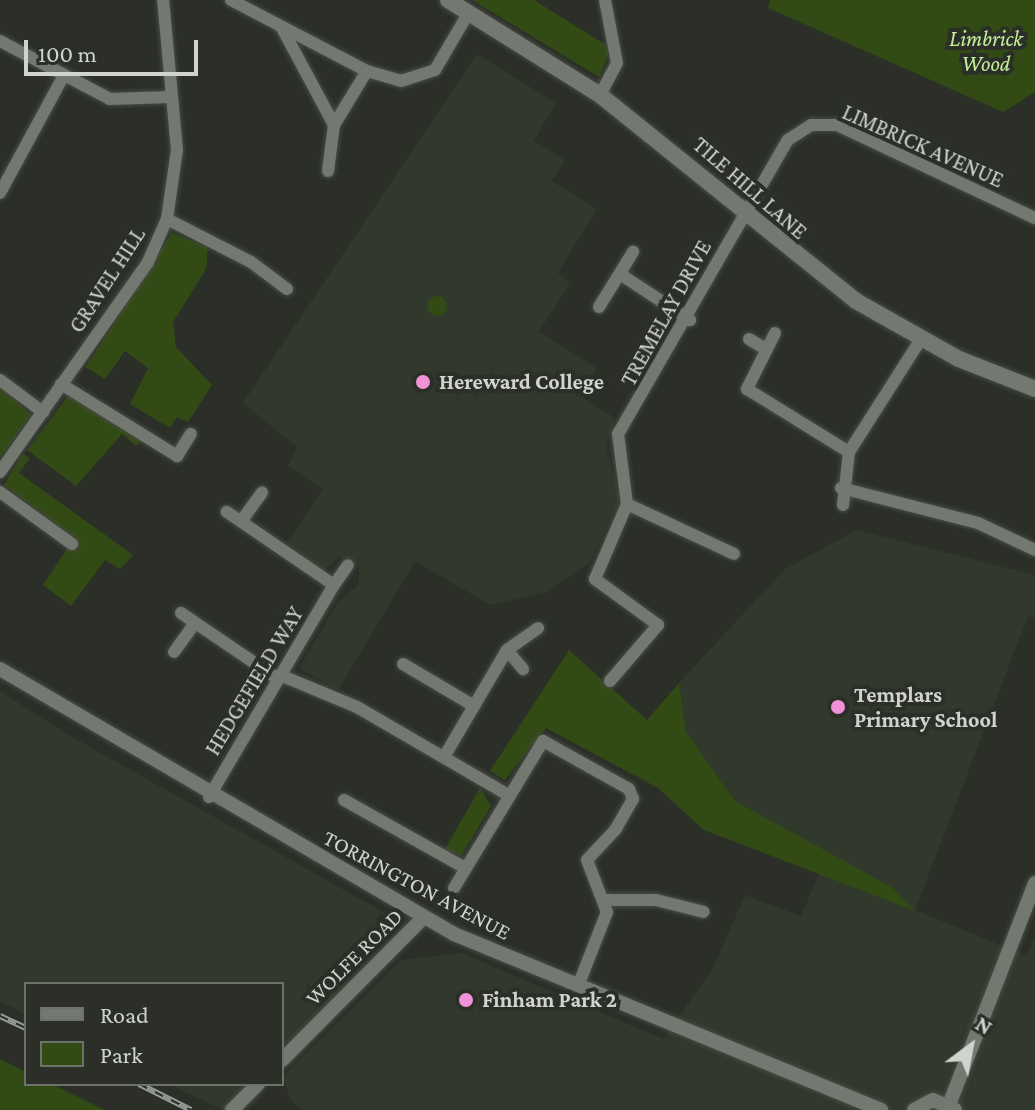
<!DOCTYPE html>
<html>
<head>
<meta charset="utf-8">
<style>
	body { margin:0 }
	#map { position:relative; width:1035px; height:1110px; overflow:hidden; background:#2b2f28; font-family:"Crimson Pro",serif }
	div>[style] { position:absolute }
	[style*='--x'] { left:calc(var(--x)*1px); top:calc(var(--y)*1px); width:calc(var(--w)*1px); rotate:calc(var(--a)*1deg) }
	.built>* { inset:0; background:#31382c }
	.green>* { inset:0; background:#324b15 }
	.round { border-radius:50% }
	.roads { filter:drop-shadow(0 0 2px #494c46) drop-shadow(0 0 2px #494c46) }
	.minor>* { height:12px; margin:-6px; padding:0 6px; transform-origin:6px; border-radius:6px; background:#737870 }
	.tertiary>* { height:14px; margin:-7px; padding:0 7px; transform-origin:7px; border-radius:7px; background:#737870 }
	.secondary>* { height:16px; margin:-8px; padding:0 8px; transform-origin:8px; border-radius:8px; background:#737870 }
	.rail>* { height:6px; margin-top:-3px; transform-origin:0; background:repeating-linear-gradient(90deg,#2b2f28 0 9px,#989c96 0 18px); box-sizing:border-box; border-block:2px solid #989c96 }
	.dots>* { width:22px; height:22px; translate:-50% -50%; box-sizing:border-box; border:4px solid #2b2f28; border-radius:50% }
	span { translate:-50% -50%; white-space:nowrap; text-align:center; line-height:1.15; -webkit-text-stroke:8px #2b2f28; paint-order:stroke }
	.park-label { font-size:22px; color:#c2ee99; font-style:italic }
	.street-label { font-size:22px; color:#d0d3ce }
	.poi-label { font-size:22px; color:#d0d3ce; font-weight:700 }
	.left { translate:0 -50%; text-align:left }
	.legend { position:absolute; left:24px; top:982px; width:260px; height:104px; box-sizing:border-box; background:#2b2f28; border:2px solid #6d716a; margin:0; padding:10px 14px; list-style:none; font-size:24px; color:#d0d3ce }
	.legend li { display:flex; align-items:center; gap:16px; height:40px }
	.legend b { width:40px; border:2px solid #6d716a }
	.north { position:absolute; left:931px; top:1006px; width:80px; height:80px; -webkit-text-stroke:6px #2b2f28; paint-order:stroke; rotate:32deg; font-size:22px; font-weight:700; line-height:32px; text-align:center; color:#d0d3ce }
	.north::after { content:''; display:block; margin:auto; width:28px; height:36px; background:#d0d3ce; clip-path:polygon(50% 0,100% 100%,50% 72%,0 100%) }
	.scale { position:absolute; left:24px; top:40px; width:174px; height:36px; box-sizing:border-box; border:4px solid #d0d3ce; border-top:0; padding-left:10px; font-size:24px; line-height:28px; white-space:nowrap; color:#d0d3ce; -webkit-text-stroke:6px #2b2f28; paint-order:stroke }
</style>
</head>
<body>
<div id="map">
	<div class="built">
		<i style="clip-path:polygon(477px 54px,556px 103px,534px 141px,565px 160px,552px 181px,597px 209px,558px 273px,570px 283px,539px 332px,597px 368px,580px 396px,615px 418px,606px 445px,620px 501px,589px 563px,544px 593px,490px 605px,415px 561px,338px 690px,299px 668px,337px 604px,359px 584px,359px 568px,340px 557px,323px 570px,287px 544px,323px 489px,288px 466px,297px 447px,243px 403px)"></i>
		<i style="clip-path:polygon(857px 530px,1035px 575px,1035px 618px,1028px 616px,915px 910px,1027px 956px,1035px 935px,1035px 1110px,302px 1110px,292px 1102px,282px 1077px,401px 960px,462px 953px,663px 1039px,712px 970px,745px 895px,801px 916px,819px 873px,854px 886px,735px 801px,686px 732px,679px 683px,785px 569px)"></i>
		<i style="clip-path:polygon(0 691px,65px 733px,408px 926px,282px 1052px,282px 984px,26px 984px,26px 1014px,0 1001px)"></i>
		<i style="clip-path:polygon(168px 1084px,250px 1084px,224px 1110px)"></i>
	</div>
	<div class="green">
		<i style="clip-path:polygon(472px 0,534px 0,611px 48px,599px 77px)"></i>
		<i style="clip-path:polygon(770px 0,1035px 0,1035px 92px,1003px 112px,768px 8px)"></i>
		<i style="clip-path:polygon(172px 233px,208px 247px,206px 269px,173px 322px,176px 347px,212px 385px,188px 422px,177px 417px,170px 428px,130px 404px,148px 368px,125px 351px,105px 379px,86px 367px)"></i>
		<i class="round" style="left:427px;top:296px;width:20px;height:20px"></i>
		<i style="clip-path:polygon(0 386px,31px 415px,0 458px)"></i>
		<i style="clip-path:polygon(68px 396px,143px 439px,136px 446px,122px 434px,76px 486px,27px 450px)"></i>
		<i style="clip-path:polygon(23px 454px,30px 458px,19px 473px,133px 555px,120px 569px,105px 560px,71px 606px,43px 585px,74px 538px,4px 485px)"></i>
		<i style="clip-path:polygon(569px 650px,647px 720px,679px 683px,686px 732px,735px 801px,893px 888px,915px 911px,704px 830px,658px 788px,546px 728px,505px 780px,490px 771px)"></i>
		<i style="clip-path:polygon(480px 788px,491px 806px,461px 856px,445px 849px)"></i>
		<i style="clip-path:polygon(0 1059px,26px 1072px,26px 1084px,51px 1084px,105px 1110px,0 1110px)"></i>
	</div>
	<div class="roads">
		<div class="minor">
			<i style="--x:231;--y:0;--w:153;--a:27.6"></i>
			<i style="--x:367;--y:71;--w:35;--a:16"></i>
			<i style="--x:401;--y:81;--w:36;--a:-18"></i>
			<i style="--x:435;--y:70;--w:67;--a:-59.6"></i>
			<i style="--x:282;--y:28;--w:110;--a:61.8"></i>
			<i style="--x:334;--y:125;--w:63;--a:-58.6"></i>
			<i style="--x:0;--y:41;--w:124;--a:27.8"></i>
			<i style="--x:110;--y:99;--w:61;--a:-1.9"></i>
			<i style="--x:600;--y:95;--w:36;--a:-62"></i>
			<i style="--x:617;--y:63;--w:64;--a:-100.8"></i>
			<i style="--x:328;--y:171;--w:46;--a:-82.6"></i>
			<i style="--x:0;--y:193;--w:134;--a:-61.5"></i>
			<i style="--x:167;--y:219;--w:94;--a:27.1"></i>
			<i style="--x:251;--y:262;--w:45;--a:36.9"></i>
			<i style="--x:620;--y:274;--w:84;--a:33.3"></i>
			<i style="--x:599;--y:307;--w:65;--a:-58.3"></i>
			<i style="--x:775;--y:333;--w:63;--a:116.6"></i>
			<i style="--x:747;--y:389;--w:120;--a:31.7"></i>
			<i style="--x:749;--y:339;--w:17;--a:31"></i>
			<i style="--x:0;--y:380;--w:54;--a:36.7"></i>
			<i style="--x:61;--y:384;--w:137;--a:31.8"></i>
			<i style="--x:177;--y:456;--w:26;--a:-58"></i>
			<i style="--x:0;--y:472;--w:257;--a:-54.8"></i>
			<i style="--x:148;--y:262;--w:47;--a:-66.2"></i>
			<i style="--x:167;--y:219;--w:70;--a:-81.8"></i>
			<i style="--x:177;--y:150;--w:151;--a:-95.3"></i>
			<i style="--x:841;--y:488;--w:141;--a:14.3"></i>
			<i style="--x:978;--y:523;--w:63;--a:25.3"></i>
			<i style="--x:0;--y:492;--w:89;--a:35.8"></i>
			<i style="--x:627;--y:504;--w:118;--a:25"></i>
			<i style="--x:843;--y:505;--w:53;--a:-83.5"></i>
			<i style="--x:849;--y:452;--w:134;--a:-57.5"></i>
			<i style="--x:242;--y:520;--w:34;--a:-54"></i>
			<i style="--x:334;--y:585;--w:24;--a:-55"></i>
			<i style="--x:181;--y:613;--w:117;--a:34.2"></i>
			<i style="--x:507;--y:650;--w:25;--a:50"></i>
			<i style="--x:174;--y:652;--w:34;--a:-54"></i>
			<i style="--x:403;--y:664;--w:82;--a:30.6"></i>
			<i style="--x:280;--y:675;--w:83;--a:22.6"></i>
			<i style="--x:357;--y:707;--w:175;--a:30.2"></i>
			<i style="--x:610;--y:681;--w:74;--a:-49.4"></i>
			<i style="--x:658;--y:625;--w:78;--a:-143.9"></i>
			<i style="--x:595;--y:579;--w:82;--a:-66.9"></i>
			<i style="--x:627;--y:504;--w:71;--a:-97.3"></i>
			<i style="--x:618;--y:434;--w:340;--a:-60"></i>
			<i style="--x:788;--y:140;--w:27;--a:-33"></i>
			<i style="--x:811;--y:125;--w:26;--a:0"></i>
			<i style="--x:837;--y:125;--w:219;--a:25.2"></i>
			<i style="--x:444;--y:757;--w:124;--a:-59.5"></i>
			<i style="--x:507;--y:650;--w:38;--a:-35"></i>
			<i style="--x:209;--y:797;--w:246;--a:-59.5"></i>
			<i style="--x:334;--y:585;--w:130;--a:-145.7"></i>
			<i style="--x:344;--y:800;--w:139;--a:29.3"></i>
			<i style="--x:454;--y:888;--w:172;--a:-58.8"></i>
			<i style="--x:543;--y:741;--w:98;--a:29.2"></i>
			<i style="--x:629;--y:789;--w:11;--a:68"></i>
			<i style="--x:633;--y:799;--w:34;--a:120"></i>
			<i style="--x:616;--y:829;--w:42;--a:133.1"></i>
			<i style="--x:587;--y:860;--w:56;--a:69"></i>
			<i style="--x:607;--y:912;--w:79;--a:111.4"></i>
			<i style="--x:606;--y:900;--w:50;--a:0"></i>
			<i style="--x:656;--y:900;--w:49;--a:14"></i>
		</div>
		<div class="tertiary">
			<i style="--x:0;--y:669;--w:526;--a:30.27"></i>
			<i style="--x:454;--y:934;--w:462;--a:22.4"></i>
			<i style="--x:282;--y:1060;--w:200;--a:-45.2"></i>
			<i style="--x:949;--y:1105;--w:238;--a:-68.8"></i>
			<i style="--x:232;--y:1110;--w:37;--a:-45"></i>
			<i style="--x:914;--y:1110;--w:21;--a:-28"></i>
			<i style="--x:933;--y:1100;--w:24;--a:24"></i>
		</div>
		<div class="secondary">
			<i style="--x:448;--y:0;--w:179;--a:32"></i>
			<i style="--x:600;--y:95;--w:329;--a:38.8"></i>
			<i style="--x:856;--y:301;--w:118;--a:29.4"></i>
			<i style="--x:959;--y:359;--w:82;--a:21.5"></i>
		</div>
	</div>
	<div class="rail">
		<i style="--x:0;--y:1016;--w:29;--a:25"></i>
		<i style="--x:139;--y:1084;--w:58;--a:26.6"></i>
	</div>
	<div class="dots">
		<i style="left:423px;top:382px;background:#f291d6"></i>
		<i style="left:838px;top:707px;background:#f291d6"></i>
		<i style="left:466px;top:1000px;background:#f291d6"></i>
	</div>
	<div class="park-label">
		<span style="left:986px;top:51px">Limbrick<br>Wood</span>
	</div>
	<div class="street-label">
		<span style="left:923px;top:146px;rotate:24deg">LIMBRICK AVENUE</span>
		<span style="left:750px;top:188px;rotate:41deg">TILE HILL LANE</span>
		<span style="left:107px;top:280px;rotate:-57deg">GRAVEL HILL</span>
		<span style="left:666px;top:313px;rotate:-61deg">TREMELAY DRIVE</span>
		<span style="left:254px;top:681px;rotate:-59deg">HEDGEFIELD WAY</span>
		<span style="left:417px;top:885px;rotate:28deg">TORRINGTON AVENUE</span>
		<span style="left:354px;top:957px;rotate:-45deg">WOLFE ROAD</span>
	</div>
	<div class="poi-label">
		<span class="left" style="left:439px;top:382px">Hereward College</span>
		<span class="left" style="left:854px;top:707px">Templars<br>Primary School</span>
		<span class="left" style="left:482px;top:1000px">Finham Park 2</span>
	</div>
	<ul class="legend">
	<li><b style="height:10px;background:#737870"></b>Road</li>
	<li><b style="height:22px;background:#324b15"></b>Park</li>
	</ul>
	<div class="north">N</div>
	<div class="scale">100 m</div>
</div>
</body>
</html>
